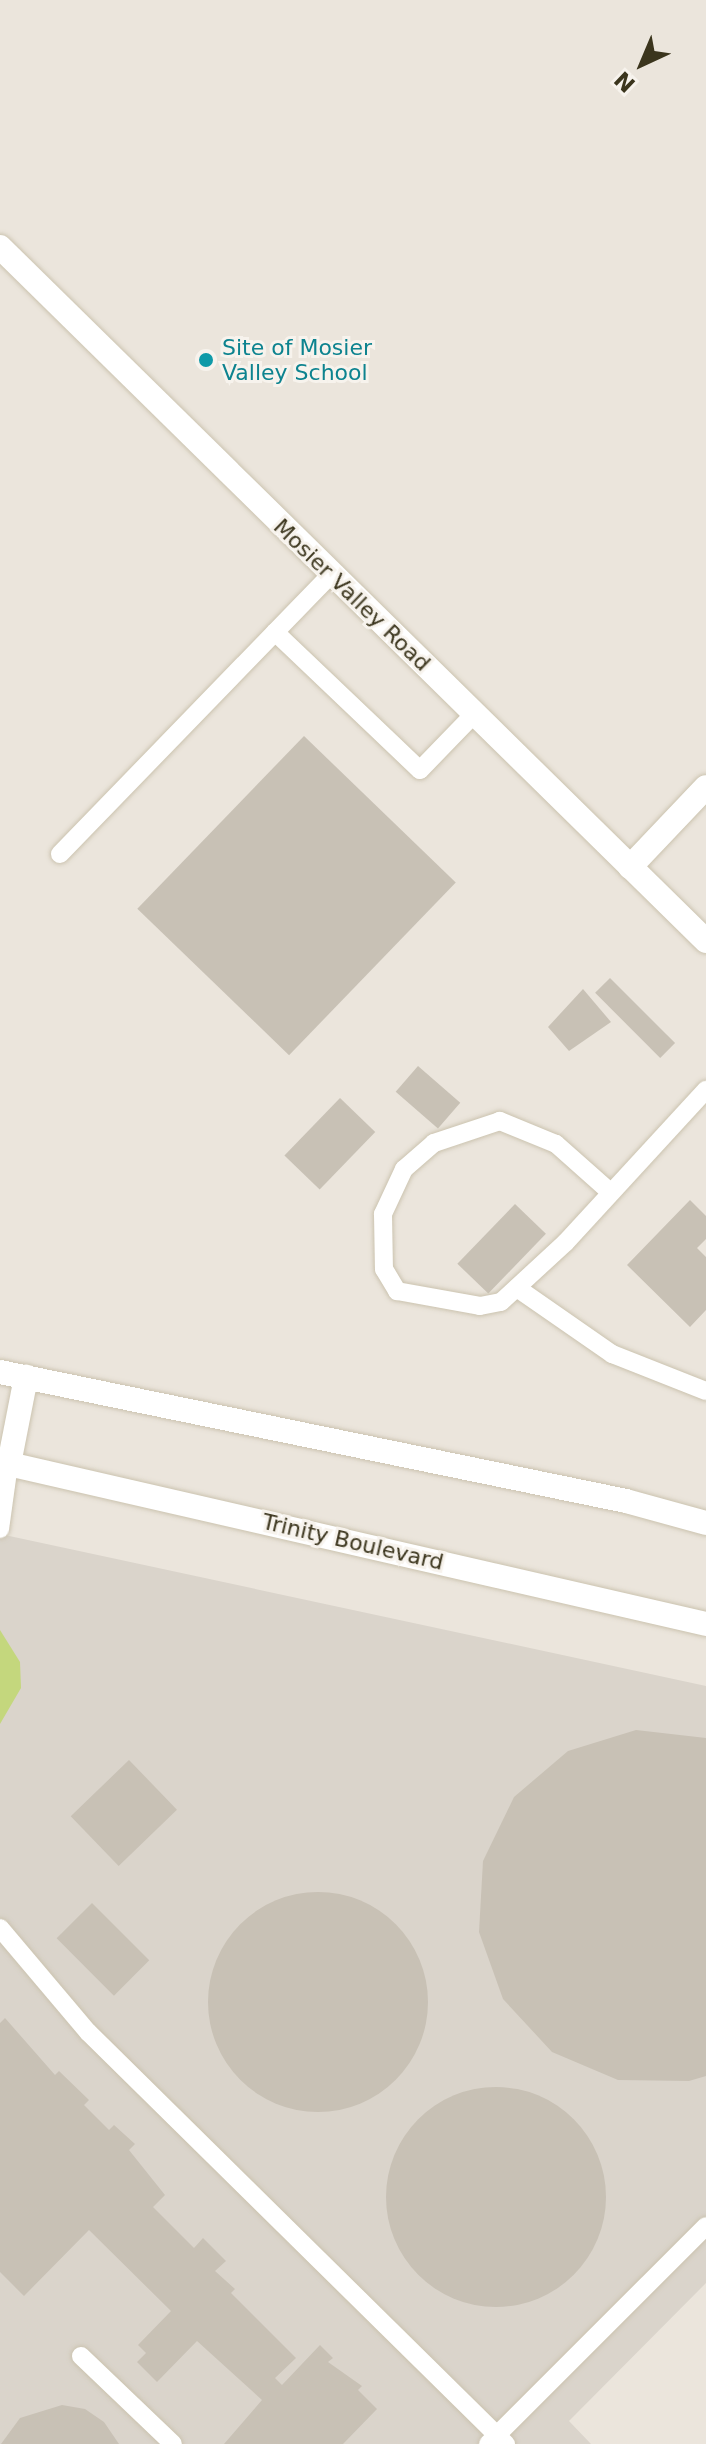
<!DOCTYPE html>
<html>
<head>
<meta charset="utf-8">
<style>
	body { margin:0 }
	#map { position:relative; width:706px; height:2444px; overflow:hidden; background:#ebe5dc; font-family:"DejaVu Sans",sans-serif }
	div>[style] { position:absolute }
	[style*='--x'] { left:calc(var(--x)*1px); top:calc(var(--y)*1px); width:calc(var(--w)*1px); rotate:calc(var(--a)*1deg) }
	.built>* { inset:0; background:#dad4cb }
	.water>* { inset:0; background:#c4d77d }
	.building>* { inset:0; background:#c8c1b5; transform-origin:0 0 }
	.round { border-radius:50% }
	.roads { filter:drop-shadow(0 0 2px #cbc3af) drop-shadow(0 0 2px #cbc3af) }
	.service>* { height:18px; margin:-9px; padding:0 9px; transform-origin:9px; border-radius:9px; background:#fff }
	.minor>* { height:24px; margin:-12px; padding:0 12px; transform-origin:12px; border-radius:12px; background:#fff }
	.secondary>* { height:24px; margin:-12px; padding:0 12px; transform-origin:12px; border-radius:12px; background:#fff }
	.dots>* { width:22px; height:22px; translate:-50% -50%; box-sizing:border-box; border:4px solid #f7f3ed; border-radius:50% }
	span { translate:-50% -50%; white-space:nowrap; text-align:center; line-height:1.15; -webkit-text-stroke:6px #f7f3ed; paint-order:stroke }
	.culture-label { font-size:22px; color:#0d838f }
	.left { translate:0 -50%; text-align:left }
	.street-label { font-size:22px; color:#3b351d }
	.north { position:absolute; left:602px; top:24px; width:80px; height:80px; -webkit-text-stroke:6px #f7f3ed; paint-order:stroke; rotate:224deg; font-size:22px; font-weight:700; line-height:32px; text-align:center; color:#3b351d }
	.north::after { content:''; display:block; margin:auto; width:28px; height:36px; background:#3b351d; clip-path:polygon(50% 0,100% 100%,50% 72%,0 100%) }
</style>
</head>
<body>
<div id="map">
	<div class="built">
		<i style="clip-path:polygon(0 1534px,706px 1686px,706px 2283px,569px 2421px,591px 2444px,0 2444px)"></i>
	</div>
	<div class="water">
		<i style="clip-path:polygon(0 1630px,20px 1662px,21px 1688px,0 1724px)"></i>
	</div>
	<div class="building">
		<i style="left:304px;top:736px;width:211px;height:240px;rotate:44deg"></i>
		<i style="left:610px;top:978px;width:92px;height:21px;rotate:45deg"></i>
		<i style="clip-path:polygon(583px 989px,611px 1022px,569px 1051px,548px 1027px)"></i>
		<i style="left:418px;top:1066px;width:56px;height:34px;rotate:41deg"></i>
		<i style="left:340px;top:1098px;width:49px;height:80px;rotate:44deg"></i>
		<i style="clip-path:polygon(690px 1200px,706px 1216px,706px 1239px,697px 1248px,706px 1257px,706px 1310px,690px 1327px,627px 1265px)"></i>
		<i style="left:515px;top:1204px;width:43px;height:83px;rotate:44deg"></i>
		<i style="clip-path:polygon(636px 1730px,706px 1738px,706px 2076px,689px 2081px,618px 2080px,552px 2052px,503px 1999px,479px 1932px,483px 1861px,514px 1797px,568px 1751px)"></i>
		<i style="left:129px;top:1760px;width:69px;height:81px;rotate:46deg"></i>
		<i class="round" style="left:208px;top:1892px;width:220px;height:220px"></i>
		<i style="left:92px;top:1903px;width:81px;height:50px;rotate:45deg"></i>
		<i style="clip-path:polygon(5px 2018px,55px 2075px,59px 2071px,89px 2100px,84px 2105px,109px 2130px,114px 2125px,135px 2144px,129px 2150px,165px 2195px,153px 2207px,194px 2248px,203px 2238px,226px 2261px,215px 2271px,235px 2289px,231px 2293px,296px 2358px,275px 2378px,282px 2385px,320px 2345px,333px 2358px,328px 2362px,362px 2386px,358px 2390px,377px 2409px,343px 2444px,224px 2444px,262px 2400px,197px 2341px,157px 2382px,137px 2362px,146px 2353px,138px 2345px,171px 2311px,89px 2230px,24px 2296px,0 2272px,0 2023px)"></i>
		<i class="round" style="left:386px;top:2087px;width:220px;height:220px"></i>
		<i style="clip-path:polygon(62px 2405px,85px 2409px,104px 2422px,119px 2444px,1px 2444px,20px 2418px)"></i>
	</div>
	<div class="roads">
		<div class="service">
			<i style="--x:275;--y:632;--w:200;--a:43.6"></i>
			<i style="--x:420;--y:770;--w:78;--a:-46"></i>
			<i style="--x:60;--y:854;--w:390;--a:-45.9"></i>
			<i style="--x:609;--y:1191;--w:71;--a:-138.4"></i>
			<i style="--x:556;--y:1144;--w:61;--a:-157.7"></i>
			<i style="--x:500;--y:1121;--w:70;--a:161.6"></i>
			<i style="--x:434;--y:1143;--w:40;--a:139"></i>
			<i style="--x:404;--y:1169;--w:50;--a:115"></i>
			<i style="--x:383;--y:1214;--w:55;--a:89"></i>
			<i style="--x:384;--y:1269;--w:26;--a:59"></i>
			<i style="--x:397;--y:1291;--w:84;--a:10.2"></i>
			<i style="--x:480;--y:1306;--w:21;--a:-11"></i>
			<i style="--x:501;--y:1302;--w:88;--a:-42.7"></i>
			<i style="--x:566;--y:1242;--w:207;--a:-47.4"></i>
			<i style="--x:517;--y:1288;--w:116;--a:34.8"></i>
			<i style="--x:612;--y:1354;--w:101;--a:21.5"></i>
			<i style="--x:0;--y:1529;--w:66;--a:-82.1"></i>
			<i style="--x:0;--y:1928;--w:136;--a:49.8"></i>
			<i style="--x:88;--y:2032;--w:587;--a:44.59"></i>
			<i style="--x:81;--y:2356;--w:127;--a:43.7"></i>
			<i style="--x:488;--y:2444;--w:308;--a:-45"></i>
		</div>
		<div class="minor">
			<i style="--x:0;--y:247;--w:990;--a:44.51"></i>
			<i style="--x:630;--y:867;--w:110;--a:-46.5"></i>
		</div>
		<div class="secondary">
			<i style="--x:0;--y:1372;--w:639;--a:11.64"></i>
			<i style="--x:626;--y:1501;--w:83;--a:15.4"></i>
			<i style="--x:0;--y:1462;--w:724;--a:12.92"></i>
			<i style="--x:9;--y:1464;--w:89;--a:-78.9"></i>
		</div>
	</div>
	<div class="dots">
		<i style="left:206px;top:360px;background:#0f9aa8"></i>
	</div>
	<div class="culture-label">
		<span class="left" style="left:222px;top:360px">Site of Mosier<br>Valley School</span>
	</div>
	<div class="street-label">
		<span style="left:352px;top:595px;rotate:44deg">Mosier Valley Road</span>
		<span style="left:353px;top:1542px;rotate:13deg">Trinity Boulevard</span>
	</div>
	<div class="north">N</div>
</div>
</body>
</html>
